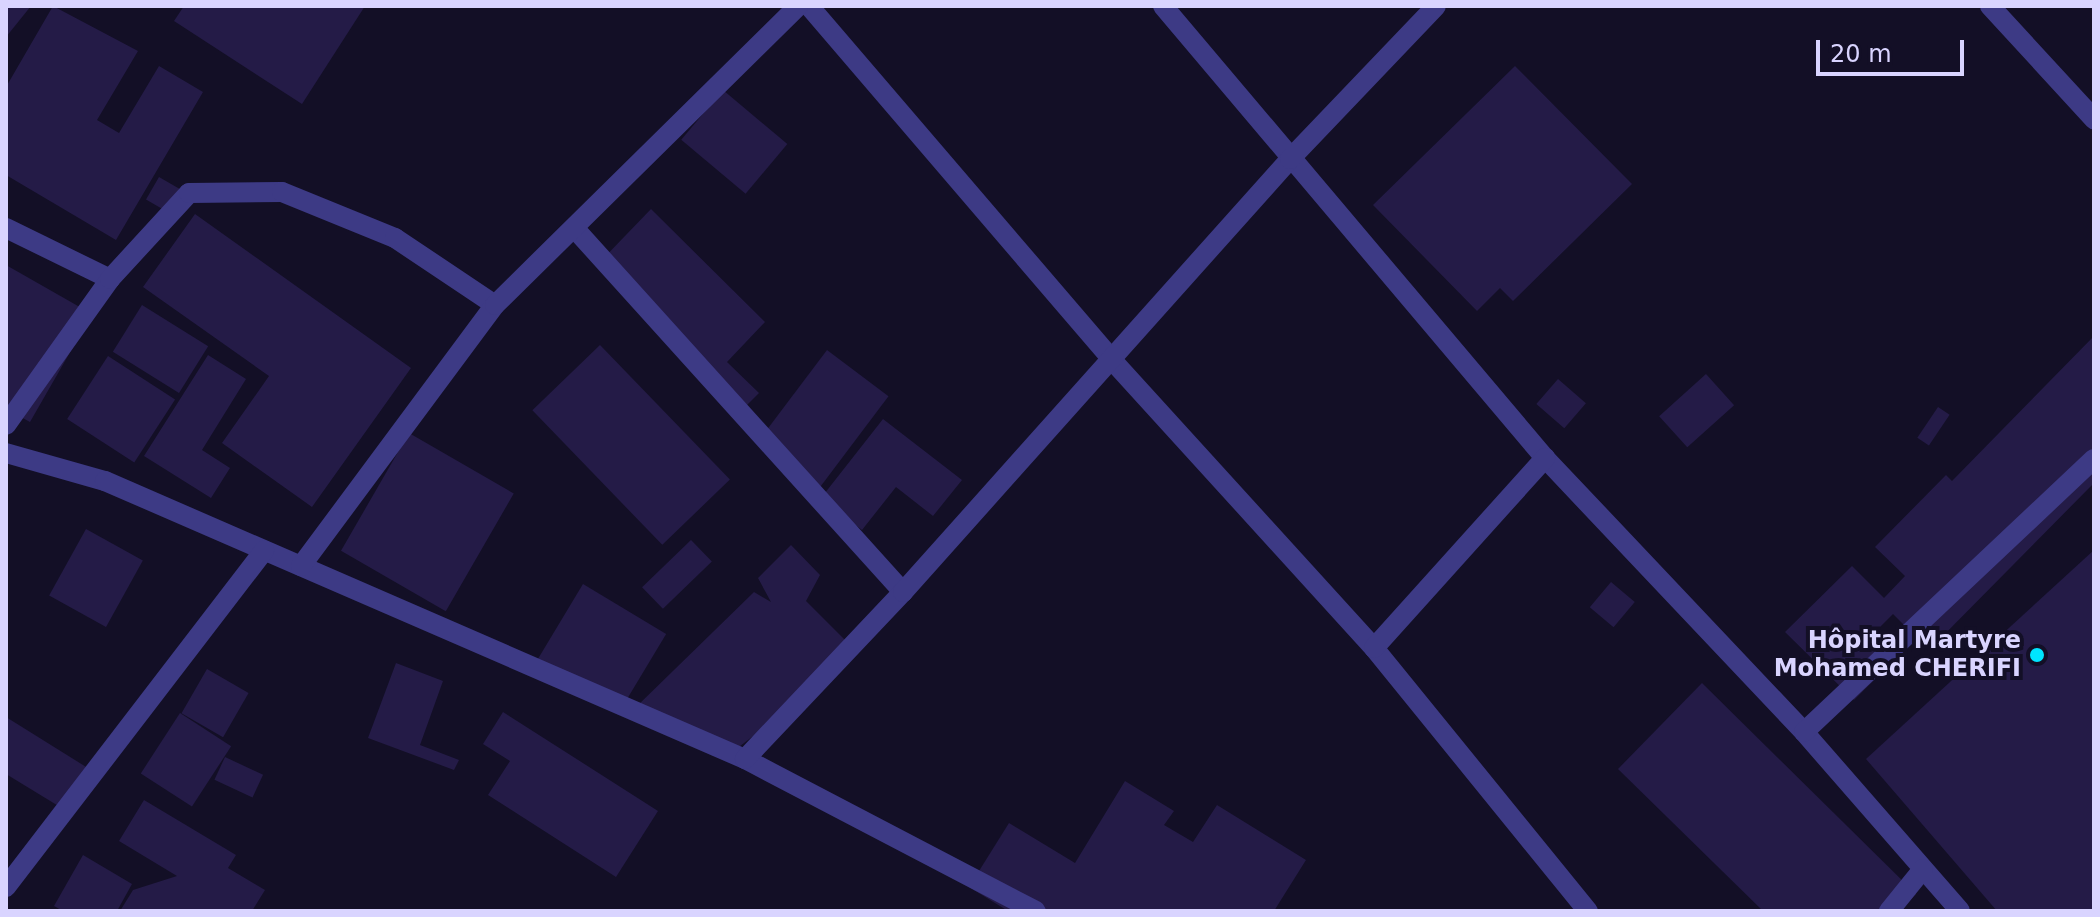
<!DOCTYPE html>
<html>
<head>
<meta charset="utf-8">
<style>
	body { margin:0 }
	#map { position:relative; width:2100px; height:917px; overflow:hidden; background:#130f26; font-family:"DejaVu Sans",sans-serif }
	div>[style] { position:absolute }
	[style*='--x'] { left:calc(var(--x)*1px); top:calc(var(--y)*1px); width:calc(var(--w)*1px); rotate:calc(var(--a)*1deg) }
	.building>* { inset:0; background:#241b47; transform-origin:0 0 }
	.minor>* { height:20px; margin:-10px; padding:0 10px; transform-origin:10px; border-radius:10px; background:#3d3a85 }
	.dots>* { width:22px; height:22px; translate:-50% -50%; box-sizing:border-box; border:4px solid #130f26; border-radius:50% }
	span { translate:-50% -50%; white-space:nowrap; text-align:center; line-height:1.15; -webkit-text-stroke:8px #130f26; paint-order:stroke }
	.poi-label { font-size:24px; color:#d9d4ff; font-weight:700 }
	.right { translate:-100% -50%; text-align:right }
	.frame { position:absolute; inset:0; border:8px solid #d9d4ff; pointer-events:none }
	.scale { position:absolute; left:1816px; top:40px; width:148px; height:36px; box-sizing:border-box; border:4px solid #d9d4ff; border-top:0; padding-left:10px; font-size:24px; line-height:28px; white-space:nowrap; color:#d9d4ff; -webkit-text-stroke:6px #130f26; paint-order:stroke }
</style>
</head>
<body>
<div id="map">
	<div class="building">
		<i style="clip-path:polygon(6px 6px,31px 6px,6px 37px)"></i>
		<i style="clip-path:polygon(53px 6px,138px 51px,97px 120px,119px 133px,159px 66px,203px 92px,116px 240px,6px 175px,6px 87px)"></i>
		<i style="clip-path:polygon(184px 6px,365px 6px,302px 104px,174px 21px)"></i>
		<i style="clip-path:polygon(1515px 66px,1632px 184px,1513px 301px,1500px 288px,1477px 311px,1373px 205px)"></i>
		<i style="left:723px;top:90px;width:84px;height:65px;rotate:40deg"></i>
		<i style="left:159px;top:177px;width:34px;height:26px;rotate:30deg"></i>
		<i style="clip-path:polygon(651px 209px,765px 322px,727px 362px,759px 393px,745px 407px,598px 264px)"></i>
		<i style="clip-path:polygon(195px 214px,411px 368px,312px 507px,222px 443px,269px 376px,143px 287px)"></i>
		<i style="clip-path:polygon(6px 265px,92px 314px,30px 422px,6px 409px)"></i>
		<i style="left:142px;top:305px;width:78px;height:55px;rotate:32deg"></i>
		<i style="clip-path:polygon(2094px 336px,2094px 483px,1929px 650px,1893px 614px,1871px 636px,1895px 659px,1854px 700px,1785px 632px,1852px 566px,1884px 598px,1905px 576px,1875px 547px,1946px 475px,1952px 481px)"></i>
		<i style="left:600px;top:345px;width:187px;height:94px;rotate:46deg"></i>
		<i style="left:827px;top:350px;width:77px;height:117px;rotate:37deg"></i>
		<i style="clip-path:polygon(208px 355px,246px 379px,202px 450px,230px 468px,211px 498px,144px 456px)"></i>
		<i style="left:108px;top:356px;width:80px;height:75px;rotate:33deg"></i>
		<i style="left:1706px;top:374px;width:42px;height:63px;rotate:48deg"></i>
		<i style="left:1558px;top:379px;width:37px;height:33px;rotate:41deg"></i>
		<i style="left:1938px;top:407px;width:14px;height:37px;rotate:34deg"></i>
		<i style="clip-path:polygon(883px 419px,962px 480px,933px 516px,896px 487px,862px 530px,821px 498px)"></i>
		<i style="left:409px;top:433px;width:121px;height:136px;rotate:30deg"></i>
		<i style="left:86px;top:529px;width:65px;height:76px;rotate:29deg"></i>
		<i style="left:691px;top:540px;width:30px;height:68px;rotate:46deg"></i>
		<i style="clip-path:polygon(791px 545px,820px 575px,806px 601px,850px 645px,773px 721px,727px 756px,635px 708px,754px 592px,771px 602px,758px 578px)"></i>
		<i style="clip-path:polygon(2094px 550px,2094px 911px,1997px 911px,1866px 759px)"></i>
		<i style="left:1611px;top:582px;width:31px;height:33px;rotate:40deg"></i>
		<i style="left:583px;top:584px;width:97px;height:94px;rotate:31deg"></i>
		<i style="clip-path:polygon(396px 663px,443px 681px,420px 745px,459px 760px,454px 770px,368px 738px)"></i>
		<i style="left:207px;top:669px;width:48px;height:51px;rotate:30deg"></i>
		<i style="clip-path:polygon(1702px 683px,1916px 894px,1899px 911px,1763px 911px,1618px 769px)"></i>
		<i style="clip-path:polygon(503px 712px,658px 811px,616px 877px,488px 795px,510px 761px,483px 744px)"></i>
		<i style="left:180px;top:713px;width:61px;height:72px;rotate:33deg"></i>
		<i style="clip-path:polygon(6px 717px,91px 770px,65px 810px,6px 774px)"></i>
		<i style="left:225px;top:757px;width:42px;height:25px;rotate:25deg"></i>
		<i style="clip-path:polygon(1125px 781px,1174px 811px,1164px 825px,1193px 842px,1217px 805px,1306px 860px,1274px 911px,1008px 911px,969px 887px,1009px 823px,1075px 863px)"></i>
		<i style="clip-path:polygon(144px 800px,236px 855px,228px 868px,265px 890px,252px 911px,120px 911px,133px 890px,177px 876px,119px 841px)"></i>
		<i style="clip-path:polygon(83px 855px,132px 884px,117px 911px,63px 911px,54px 906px)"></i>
	</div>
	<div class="minor">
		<i style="--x:809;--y:6;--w:466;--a:49.4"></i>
		<i style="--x:1112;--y:360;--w:389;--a:47.7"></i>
		<i style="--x:1374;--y:648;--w:339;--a:50.9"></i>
		<i style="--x:1163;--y:6;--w:592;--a:49.8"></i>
		<i style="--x:1545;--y:458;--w:377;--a:46.6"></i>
		<i style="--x:1804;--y:732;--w:237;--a:48.9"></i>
		<i style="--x:1990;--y:6;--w:154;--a:47.4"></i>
		<i style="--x:6;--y:228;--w:116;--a:26.1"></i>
		<i style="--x:576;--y:230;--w:488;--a:47.9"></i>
		<i style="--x:6;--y:425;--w:179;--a:-54.5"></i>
		<i style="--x:110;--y:279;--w:117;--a:-47.4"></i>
		<i style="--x:189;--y:193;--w:93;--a:-0.6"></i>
		<i style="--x:282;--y:192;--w:122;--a:22.2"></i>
		<i style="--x:395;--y:238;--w:120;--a:33.8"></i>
		<i style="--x:6;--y:453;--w:103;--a:15.8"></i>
		<i style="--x:105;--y:481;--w:698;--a:23.48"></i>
		<i style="--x:745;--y:759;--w:328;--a:27.6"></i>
		<i style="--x:301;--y:566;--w:325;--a:-53.4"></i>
		<i style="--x:495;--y:305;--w:426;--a:-44.6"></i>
		<i style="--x:1374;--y:648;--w:256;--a:-48"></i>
		<i style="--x:1804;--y:732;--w:398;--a:-43.3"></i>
		<i style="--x:745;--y:759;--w:230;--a:-46.6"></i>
		<i style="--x:903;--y:592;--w:581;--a:-48.21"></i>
		<i style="--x:1290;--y:159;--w:211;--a:-46.3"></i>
		<i style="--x:6;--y:887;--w:424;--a:-52.5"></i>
		<i style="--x:1889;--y:911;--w:54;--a:-51"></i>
	</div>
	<div class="dots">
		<i style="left:2037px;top:655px;background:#00e5ff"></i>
	</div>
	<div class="poi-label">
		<span class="right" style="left:2021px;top:655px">Hôpital Martyre<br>Mohamed CHERIFI</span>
	</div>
	<div class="frame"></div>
	<div class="scale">20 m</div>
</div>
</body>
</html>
